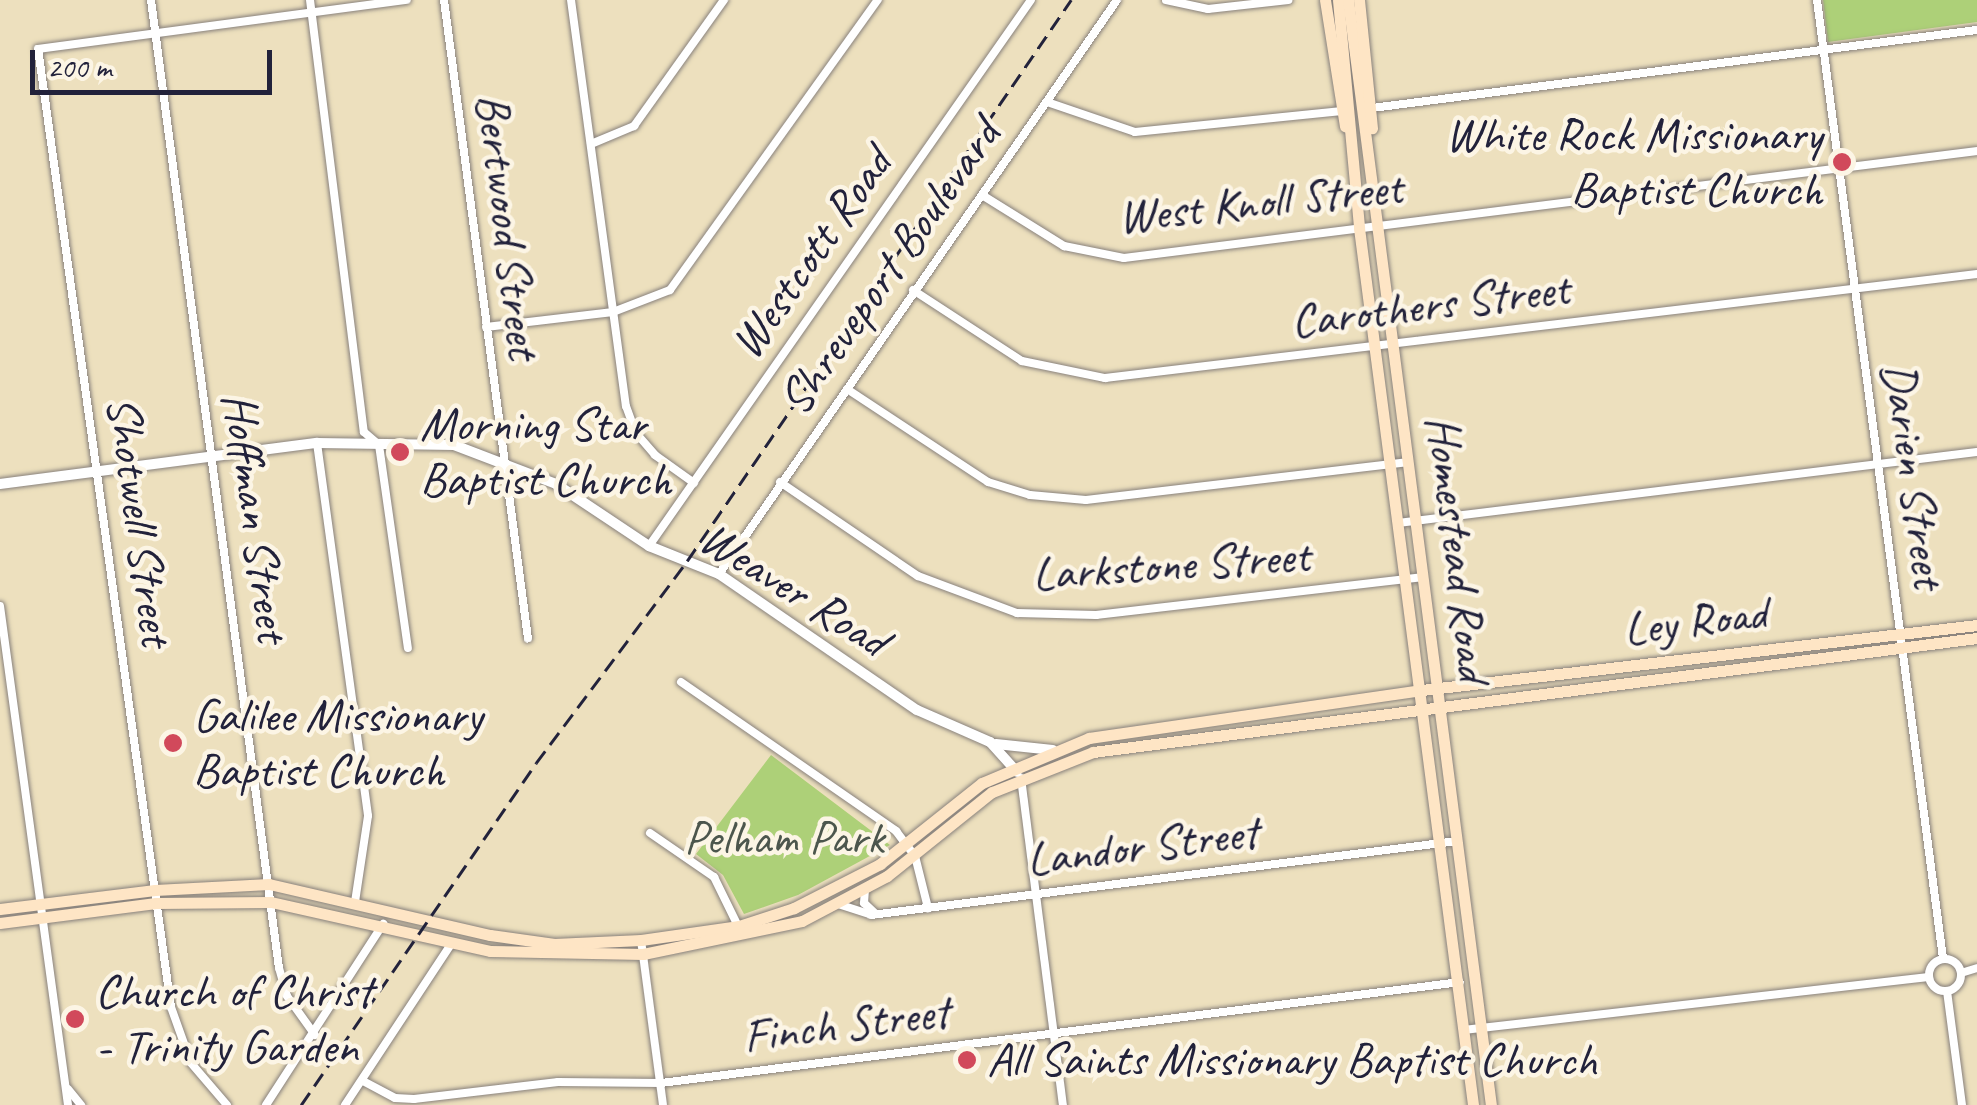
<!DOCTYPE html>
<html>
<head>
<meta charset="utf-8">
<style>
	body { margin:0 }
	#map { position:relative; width:1977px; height:1105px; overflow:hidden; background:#ede0be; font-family:Caveat,sans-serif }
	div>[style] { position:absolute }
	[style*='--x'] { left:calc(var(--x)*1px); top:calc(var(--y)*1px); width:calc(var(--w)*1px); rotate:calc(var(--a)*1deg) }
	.green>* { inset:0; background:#add078 }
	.roads { filter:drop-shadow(0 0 2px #88817c) drop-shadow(0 0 2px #88817c) }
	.minor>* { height:8px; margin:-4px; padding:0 4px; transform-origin:4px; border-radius:4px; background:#fff }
	.minor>.ring { margin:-4px; padding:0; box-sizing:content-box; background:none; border:8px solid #fff; border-radius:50% }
	.tertiary>* { height:10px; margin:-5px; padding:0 5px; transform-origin:5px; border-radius:5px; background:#fff }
	.secondary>* { height:11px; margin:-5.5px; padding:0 5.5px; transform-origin:5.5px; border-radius:5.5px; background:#fee5c5 }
	.rail>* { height:2.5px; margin-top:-1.25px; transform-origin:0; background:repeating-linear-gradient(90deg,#22223b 0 15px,transparent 0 23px) }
	.dots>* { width:28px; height:28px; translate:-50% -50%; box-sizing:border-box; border:5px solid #fcf5e5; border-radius:50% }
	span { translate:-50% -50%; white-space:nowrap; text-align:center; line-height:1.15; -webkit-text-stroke:9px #fcf5e5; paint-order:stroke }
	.poi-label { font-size:48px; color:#22223b }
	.right { translate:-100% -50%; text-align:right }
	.left { translate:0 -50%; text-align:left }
	.street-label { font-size:48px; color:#22223b }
	.park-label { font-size:48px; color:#4c564d }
	.scale { position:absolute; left:30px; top:50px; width:242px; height:45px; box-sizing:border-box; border:5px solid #22223b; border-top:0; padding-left:12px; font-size:30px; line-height:35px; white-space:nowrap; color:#22223b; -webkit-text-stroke:8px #fcf5e5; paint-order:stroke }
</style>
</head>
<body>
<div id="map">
	<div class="green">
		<i style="clip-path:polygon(1823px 0,1977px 0,1977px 22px,1828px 42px)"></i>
		<i style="clip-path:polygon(771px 755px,890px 845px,798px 895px,744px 914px,723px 875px,696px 854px)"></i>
	</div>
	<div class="roads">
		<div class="minor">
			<i style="--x:151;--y:0;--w:976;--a:82.47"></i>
			<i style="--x:279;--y:968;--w:29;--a:74"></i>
			<i style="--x:287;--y:996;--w:48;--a:54.3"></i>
			<i style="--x:310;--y:0;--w:435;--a:82.9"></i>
			<i style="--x:364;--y:432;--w:20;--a:41"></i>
			<i style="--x:379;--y:445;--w:205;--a:81.9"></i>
			<i style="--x:444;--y:0;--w:644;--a:82.51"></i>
			<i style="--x:571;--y:0;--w:410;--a:82.3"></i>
			<i style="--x:626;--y:406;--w:29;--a:70"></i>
			<i style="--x:636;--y:433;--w:29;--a:49"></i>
			<i style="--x:655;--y:455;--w:48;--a:35.7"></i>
			<i style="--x:1166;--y:0;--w:43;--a:12.1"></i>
			<i style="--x:1208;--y:9;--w:81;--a:-6.4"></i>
			<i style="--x:1817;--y:0;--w:967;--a:82.51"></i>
			<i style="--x:1047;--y:102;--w:93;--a:18.8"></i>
			<i style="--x:1135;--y:132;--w:208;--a:-5.8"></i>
			<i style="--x:1372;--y:108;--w:610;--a:-7.35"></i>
			<i style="--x:591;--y:144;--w:47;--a:-22.7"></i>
			<i style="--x:634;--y:126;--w:155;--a:-54.5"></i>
			<i style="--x:982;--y:195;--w:97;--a:31.9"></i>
			<i style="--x:1064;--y:246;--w:61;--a:11.3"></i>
			<i style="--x:1124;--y:258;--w:860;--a:-7.15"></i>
			<i style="--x:913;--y:290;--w:130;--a:33.1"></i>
			<i style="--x:1022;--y:361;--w:85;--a:11.6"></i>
			<i style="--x:1105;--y:378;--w:878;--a:-6.8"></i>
			<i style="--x:486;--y:327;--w:128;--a:-6.7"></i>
			<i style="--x:613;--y:312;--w:61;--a:-21.1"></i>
			<i style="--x:670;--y:290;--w:357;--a:-54.4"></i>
			<i style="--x:847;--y:389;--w:169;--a:33.4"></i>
			<i style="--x:988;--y:482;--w:44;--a:17.2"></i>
			<i style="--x:1030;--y:495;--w:56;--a:5.1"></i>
			<i style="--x:1086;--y:500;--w:325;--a:-6.7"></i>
			<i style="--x:317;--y:443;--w:376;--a:82.2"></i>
			<i style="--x:368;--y:816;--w:87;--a:98.6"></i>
			<i style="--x:780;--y:482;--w:167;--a:34.3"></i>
			<i style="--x:918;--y:576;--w:106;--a:20.5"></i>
			<i style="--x:1017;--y:613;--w:79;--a:1.5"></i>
			<i style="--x:1096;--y:615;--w:330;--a:-6.6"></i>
			<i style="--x:1398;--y:523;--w:583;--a:-6.99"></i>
			<i style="--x:649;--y:546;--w:666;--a:-55.02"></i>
			<i style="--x:719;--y:574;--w:698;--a:-55.26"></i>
			<i style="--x:0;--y:606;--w:504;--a:82.24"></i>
			<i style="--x:681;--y:682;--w:262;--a:34.7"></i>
			<i style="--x:896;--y:831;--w:31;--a:53"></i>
			<i style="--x:915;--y:856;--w:54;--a:76"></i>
			<i style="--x:1021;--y:778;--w:330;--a:82.7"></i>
			<i style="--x:650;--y:833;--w:78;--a:34.5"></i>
			<i style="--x:714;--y:877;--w:57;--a:63.9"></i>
			<i style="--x:865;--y:889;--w:14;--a:94"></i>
			<i style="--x:864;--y:903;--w:16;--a:43"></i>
			<i style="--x:838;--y:904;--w:35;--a:18"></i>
			<i style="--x:871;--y:915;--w:592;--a:-7.19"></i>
			<i style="--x:641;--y:940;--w:166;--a:82.4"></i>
			<i class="ring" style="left:1929px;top:959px;width:24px;height:24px"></i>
			<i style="--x:1961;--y:973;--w:17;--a:-17"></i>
			<i style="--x:1947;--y:991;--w:115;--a:82.5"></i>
			<i style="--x:1463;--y:1030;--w:469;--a:-6.5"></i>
			<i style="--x:363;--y:1081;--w:36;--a:28"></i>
			<i style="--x:395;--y:1098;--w:19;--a:3"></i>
			<i style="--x:414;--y:1099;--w:145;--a:-6.7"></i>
			<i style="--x:558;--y:1082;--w:103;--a:0.6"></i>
			<i style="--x:661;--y:1083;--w:805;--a:-7.2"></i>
			<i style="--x:68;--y:1089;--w:21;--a:51"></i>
			<i style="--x:227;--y:1105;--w:55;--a:-130.6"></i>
			<i style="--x:191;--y:1063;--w:59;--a:-109.7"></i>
			<i style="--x:171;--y:1007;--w:967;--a:-97.9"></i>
			<i style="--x:38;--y:49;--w:372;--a:-7.6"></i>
			<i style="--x:266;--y:1105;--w:216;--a:-57.1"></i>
			<i style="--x:345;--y:1105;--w:194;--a:-56.6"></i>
		</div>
		<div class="tertiary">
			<i style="--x:0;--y:484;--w:320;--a:-7.4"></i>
			<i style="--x:317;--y:443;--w:137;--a:0.8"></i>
			<i style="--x:454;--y:445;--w:109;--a:20.9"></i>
			<i style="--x:556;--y:484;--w:112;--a:33.7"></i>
			<i style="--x:649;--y:546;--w:75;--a:21.8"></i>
			<i style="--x:719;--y:574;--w:240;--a:34.5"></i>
			<i style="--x:917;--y:710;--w:80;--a:23.7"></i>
			<i style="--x:990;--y:742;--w:40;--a:48"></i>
			<i style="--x:996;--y:744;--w:57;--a:6"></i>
		</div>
		<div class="secondary">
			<i style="--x:1325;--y:0;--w:128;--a:81"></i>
			<i style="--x:1338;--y:0;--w:229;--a:84.7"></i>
			<i style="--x:1359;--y:228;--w:884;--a:82.59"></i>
			<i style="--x:1348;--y:0;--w:1114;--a:82.63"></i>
			<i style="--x:1359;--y:0;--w:129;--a:84.2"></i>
			<i style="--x:0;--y:909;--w:156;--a:-7"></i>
			<i style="--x:155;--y:890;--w:114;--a:-3"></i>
			<i style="--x:269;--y:884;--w:227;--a:13"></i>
			<i style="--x:490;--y:935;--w:65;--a:8"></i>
			<i style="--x:554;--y:944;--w:87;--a:-2.6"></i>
			<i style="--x:641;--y:940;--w:99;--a:-8.1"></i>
			<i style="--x:739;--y:926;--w:58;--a:-18.1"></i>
			<i style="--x:794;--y:908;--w:97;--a:-27.1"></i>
			<i style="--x:880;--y:864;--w:130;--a:-38.5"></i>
			<i style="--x:982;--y:783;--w:116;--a:-22.8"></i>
			<i style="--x:1089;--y:738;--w:336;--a:-8.2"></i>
			<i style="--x:1422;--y:690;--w:559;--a:-6.68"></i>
			<i style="--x:0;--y:923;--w:157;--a:-7.3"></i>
			<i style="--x:156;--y:903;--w:115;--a:-0.5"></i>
			<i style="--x:271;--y:902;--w:224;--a:12.6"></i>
			<i style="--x:490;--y:951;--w:153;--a:1.1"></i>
			<i style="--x:643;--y:954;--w:162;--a:-11.7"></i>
			<i style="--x:802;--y:921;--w:96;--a:-27.9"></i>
			<i style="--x:887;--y:876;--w:134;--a:-38.7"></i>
			<i style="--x:992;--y:792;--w:109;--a:-21.6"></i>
			<i style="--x:1093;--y:752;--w:891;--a:-7.35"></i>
		</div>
	</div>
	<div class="rail">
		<i style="--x:301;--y:1105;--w:415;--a:-55.5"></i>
		<i style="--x:536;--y:763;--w:252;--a:-53.2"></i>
		<i style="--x:687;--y:561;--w:680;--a:-55.61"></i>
	</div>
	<div class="dots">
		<i style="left:1842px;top:162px;background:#d1495b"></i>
		<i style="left:400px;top:452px;background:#d1495b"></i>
		<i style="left:173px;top:743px;background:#d1495b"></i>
		<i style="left:75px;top:1019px;background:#d1495b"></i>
		<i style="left:967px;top:1060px;background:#d1495b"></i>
	</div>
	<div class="poi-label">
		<span class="right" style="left:1822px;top:162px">White Rock Missionary<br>Baptist Church</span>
		<span class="left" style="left:420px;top:452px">Morning Star<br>Baptist Church</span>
		<span class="left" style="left:193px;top:743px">Galilee Missionary<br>Baptist Church</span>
		<span class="left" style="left:95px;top:1019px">Church of Christ<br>- Trinity Garden</span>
		<span class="left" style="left:987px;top:1060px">All Saints Missionary Baptist Church</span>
	</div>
	<div class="street-label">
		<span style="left:1260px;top:202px;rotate:-6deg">West Knoll Street</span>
		<span style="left:508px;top:226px;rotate:83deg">Bertwood Street</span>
		<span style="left:811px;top:253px;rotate:-55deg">Westcott Road</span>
		<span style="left:889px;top:267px;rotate:-55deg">Shreveport Boulevard</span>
		<span style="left:1430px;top:305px;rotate:-7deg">Carothers Street</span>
		<span style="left:1914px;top:475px;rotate:82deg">Darien Street</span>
		<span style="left:256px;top:517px;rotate:82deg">Hoffman Street</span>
		<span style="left:140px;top:521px;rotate:82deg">Shotwell Street</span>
		<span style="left:1458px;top:548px;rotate:83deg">Homestead Road</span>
		<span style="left:1171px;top:565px;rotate:-4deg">Larkstone Street</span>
		<span style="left:794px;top:589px;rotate:32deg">Weaver Road</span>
		<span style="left:1695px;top:621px;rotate:-7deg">Ley Road</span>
		<span style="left:1142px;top:846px;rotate:-7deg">Landor Street</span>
		<span style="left:846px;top:1024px;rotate:-7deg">Finch Street</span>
	</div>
	<div class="park-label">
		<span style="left:784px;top:838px">Pelham Park</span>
	</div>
	<div class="scale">200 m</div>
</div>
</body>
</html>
